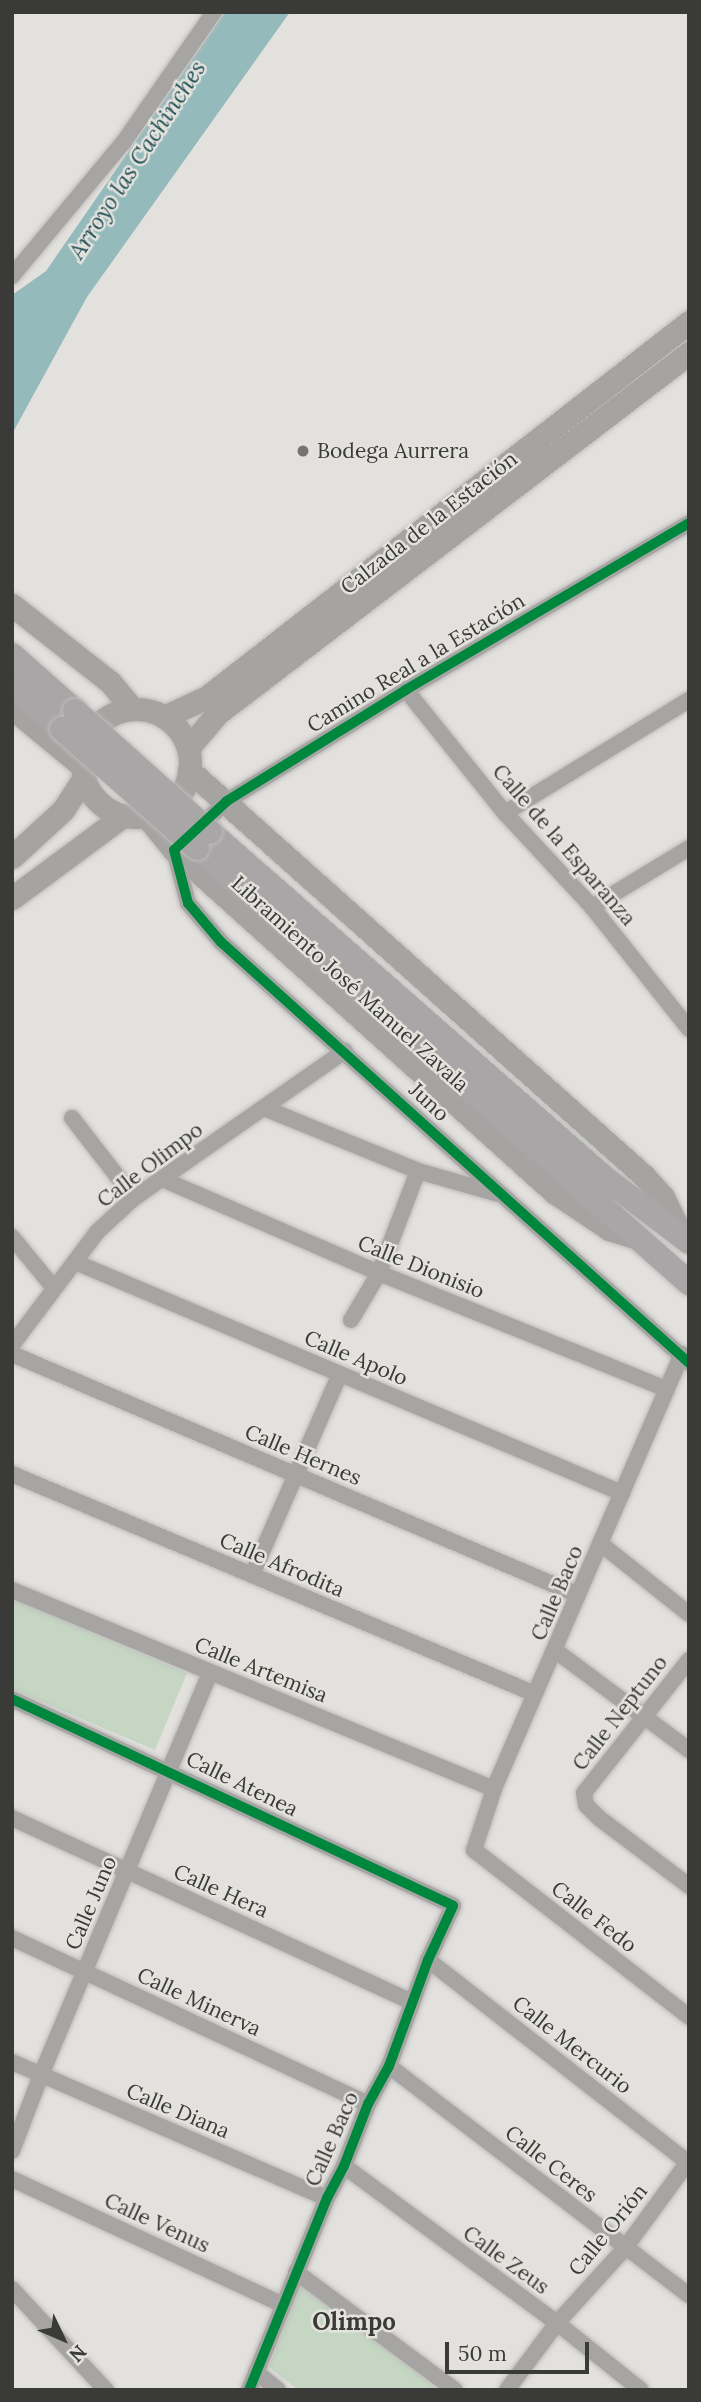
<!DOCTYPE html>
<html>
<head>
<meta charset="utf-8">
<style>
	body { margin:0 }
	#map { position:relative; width:701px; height:2402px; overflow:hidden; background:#e3e1de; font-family:Lora,serif }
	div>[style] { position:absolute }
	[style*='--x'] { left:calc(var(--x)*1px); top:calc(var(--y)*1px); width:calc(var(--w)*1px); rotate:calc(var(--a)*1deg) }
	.green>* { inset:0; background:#c5d6c3 }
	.water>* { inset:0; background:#95babc }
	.roads { filter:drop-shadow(0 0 2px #bdbcba) drop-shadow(0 0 2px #bdbcba) }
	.street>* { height:16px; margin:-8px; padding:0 8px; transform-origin:8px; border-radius:8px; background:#a6a5a4 }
	.secondary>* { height:23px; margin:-11.5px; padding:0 11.5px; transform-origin:11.5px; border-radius:11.5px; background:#a5a4a2 }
	.secondary>.ring { margin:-11.5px; padding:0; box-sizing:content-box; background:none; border:23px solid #a5a4a2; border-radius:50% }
	.primary>* { height:24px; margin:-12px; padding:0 12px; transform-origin:12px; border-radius:12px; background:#a8a6a6 }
	.bridges { filter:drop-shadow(0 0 2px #bdbcba) drop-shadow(0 0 2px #bdbcba) }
	.primary-bridge>* { height:24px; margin:-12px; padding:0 12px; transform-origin:12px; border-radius:12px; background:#a8a6a6 }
	.cycleway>* { height:10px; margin:-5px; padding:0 5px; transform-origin:5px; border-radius:5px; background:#00873e }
	.dots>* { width:19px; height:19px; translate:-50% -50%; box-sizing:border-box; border:4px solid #e4e2dd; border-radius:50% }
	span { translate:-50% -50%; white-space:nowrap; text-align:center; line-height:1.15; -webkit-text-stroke:5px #e4e2dd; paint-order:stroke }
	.poi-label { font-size:21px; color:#3a3a38 }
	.left { translate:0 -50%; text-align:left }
	.street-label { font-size:21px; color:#3a3a38 }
	.water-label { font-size:23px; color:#205055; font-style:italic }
	.quarter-label { font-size:24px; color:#3a3a38; font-weight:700 }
	.frame { position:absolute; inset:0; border:14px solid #3a3a38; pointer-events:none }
	.north { position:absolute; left:28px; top:2304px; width:70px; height:70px; -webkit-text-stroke:5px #e4e2dd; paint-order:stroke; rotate:134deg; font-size:19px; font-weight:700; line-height:28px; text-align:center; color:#3a3a38 }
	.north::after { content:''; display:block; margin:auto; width:24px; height:32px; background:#3a3a38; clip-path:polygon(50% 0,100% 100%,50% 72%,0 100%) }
	.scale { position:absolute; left:445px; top:2342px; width:144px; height:32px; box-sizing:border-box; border:4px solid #3a3a38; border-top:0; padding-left:9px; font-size:21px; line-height:24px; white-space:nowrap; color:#3a3a38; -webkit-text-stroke:5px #e4e2dd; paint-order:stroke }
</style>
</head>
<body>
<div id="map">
	<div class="green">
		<i style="clip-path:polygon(12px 1599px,187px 1673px,155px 1750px,12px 1689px)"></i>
		<i style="clip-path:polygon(301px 2283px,439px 2390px,298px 2390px,269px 2367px)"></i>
	</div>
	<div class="water">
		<i style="clip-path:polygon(225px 12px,290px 12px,87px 297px,12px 434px,12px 295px,46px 271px)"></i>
	</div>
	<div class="roads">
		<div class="street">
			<i style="--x:12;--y:276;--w:173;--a:-50.2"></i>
			<i style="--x:123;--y:143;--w:160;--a:-55.2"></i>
			<i style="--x:406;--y:690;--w:158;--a:51.2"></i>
			<i style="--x:505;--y:813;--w:128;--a:47.2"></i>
			<i style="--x:592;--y:907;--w:156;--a:51.5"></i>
			<i style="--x:505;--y:813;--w:216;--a:-31.6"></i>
			<i style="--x:196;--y:830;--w:42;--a:-43.1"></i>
			<i style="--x:227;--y:801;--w:211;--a:-31.8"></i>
			<i style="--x:406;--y:690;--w:329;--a:-30.5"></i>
			<i style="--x:174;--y:850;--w:55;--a:75.2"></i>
			<i style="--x:188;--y:903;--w:51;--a:49.8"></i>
			<i style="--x:221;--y:942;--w:629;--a:41.97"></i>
			<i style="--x:592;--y:907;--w:114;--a:-31.3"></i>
			<i style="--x:264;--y:1108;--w:166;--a:22.2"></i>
			<i style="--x:418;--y:1171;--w:83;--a:16"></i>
			<i style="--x:72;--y:1118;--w:101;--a:52.2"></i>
			<i style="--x:162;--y:1179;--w:236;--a:23.4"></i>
			<i style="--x:379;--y:1273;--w:310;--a:22"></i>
			<i style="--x:12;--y:1237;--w:65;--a:50.6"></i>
			<i style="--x:75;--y:1262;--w:594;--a:22.89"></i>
			<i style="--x:351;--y:1320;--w:55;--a:-59.2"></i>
			<i style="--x:379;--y:1273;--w:109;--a:-69.1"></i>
			<i style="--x:12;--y:1345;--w:141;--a:-53"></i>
			<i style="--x:97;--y:1232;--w:50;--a:-42.6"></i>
			<i style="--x:134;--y:1198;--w:257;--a:-34.9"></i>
			<i style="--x:12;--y:1354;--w:615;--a:23.06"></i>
			<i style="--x:682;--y:1354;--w:474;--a:113.4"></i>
			<i style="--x:494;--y:1789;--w:64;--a:108.2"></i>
			<i style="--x:474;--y:1850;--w:272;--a:37.8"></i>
			<i style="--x:12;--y:1474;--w:567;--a:22.81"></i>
			<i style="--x:601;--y:1544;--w:112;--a:38.5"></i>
			<i style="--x:252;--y:1575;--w:219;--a:-66.4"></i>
			<i style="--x:12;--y:1590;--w:521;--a:22.43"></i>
			<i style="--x:556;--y:1651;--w:166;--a:36.7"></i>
			<i style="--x:689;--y:1660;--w:169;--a:128.3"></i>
			<i style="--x:584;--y:1793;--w:12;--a:81"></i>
			<i style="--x:586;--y:1805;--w:18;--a:45"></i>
			<i style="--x:599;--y:1818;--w:113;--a:37.1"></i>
			<i style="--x:12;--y:1699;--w:487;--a:25.1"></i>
			<i style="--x:453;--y:1906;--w:60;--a:114.8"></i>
			<i style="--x:428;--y:1960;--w:113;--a:110.2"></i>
			<i style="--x:389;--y:2066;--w:43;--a:118.9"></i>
			<i style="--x:368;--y:2104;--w:66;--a:111.2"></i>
			<i style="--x:344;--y:2166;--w:36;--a:118"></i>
			<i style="--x:327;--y:2198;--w:207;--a:112.1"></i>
			<i style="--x:12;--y:1818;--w:440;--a:24.7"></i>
			<i style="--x:12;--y:1938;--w:393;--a:25"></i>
			<i style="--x:428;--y:1960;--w:331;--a:37.9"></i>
			<i style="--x:12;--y:2062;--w:343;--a:23.4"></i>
			<i style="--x:389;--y:2066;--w:377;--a:37.4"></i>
			<i style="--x:12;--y:2151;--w:81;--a:-69.1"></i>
			<i style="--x:41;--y:2075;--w:437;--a:-67.2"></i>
			<i style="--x:344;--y:2166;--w:265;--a:36.4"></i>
			<i style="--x:557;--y:2323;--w:107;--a:38.6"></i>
			<i style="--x:12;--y:2179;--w:299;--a:24.9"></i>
			<i style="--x:296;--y:2272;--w:198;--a:36.6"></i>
			<i style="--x:12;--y:2289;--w:138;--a:47.1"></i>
			<i style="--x:256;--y:2372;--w:28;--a:39"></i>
			<i style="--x:507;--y:2390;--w:84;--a:-53.3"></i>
			<i style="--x:557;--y:2323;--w:101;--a:-47.8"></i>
			<i style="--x:625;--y:2248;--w:107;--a:-53.8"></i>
		</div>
		<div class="secondary">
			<i style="--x:12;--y:605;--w:125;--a:38.2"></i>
			<i style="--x:110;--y:682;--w:35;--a:50"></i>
			<i style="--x:12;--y:708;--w:91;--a:39.6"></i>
			<i class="ring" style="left:82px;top:709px;width:85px;height:85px"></i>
			<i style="--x:164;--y:717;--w:47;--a:-24.9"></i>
			<i style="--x:207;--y:697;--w:611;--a:-37.88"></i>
			<i style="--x:188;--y:748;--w:46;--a:-49.4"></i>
			<i style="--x:218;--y:713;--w:593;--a:-37.39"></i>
			<i style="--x:189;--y:770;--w:610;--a:41.74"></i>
			<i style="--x:644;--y:1176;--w:28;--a:48"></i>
			<i style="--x:663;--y:1197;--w:43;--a:64"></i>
			<i style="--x:146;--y:816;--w:44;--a:50.5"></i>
			<i style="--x:174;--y:850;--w:511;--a:41.99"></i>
			<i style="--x:554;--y:1192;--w:66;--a:33.9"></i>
			<i style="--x:609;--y:1229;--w:27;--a:17"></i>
			<i style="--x:12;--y:857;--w:69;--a:-42.7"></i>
			<i style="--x:63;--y:810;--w:38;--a:-57"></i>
			<i style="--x:12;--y:898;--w:139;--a:-36.5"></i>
		</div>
		<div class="primary">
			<i style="--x:12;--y:655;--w:84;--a:41.6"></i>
			<i style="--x:12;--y:684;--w:67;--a:42"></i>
			<i style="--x:210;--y:832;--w:527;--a:41.23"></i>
			<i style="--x:606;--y:1179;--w:104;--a:37.2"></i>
			<i style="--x:197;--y:848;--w:657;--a:41.48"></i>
		</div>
	</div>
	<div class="bridges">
		<div class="primary-bridge">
			<i style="--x:75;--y:711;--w:181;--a:41.9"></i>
			<i style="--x:62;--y:729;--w:180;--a:41.4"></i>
		</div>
	</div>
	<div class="cycleway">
		<i style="--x:689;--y:523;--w:329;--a:149.5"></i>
		<i style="--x:406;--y:690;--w:211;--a:148.2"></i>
		<i style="--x:227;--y:801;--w:72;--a:137.2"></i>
		<i style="--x:174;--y:850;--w:55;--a:75.2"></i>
		<i style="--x:188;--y:903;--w:51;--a:49.8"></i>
		<i style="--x:221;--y:942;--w:629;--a:41.97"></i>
		<i style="--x:12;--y:1699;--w:487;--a:25.1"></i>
		<i style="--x:453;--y:1906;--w:60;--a:114.8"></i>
		<i style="--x:428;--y:1960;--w:113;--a:110.2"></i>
		<i style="--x:389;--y:2066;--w:43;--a:118.9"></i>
		<i style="--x:368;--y:2104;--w:66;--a:111.2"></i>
		<i style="--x:344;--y:2166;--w:36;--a:118"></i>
		<i style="--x:327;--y:2198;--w:207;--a:112.1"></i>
	</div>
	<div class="dots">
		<i style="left:303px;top:451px;background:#757472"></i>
	</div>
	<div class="poi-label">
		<span class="left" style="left:317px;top:451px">Bodega Aurrera</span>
	</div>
	<div class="street-label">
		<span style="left:429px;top:523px;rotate:-38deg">Calzada de la Estación</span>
		<span style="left:416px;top:663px;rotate:-31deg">Camino Real a la Estación</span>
		<span style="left:564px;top:845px;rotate:49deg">Calle de la Esparanza</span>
		<span style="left:350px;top:984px;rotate:42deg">Libramiento José Manuel Zavala</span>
		<span style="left:429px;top:1102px;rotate:43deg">Juno</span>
		<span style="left:150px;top:1165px;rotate:-37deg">Calle Olimpo</span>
		<span style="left:421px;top:1267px;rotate:22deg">Calle Dionisio</span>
		<span style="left:356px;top:1358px;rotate:23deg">Calle Apolo</span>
		<span style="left:303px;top:1455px;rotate:23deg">Calle Hernes</span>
		<span style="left:282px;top:1565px;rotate:23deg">Calle Afrodita</span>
		<span style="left:557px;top:1593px;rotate:-67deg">Calle Baco</span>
		<span style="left:261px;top:1670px;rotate:22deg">Calle Artemisa</span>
		<span style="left:620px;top:1713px;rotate:-52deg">Calle Neptuno</span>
		<span style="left:242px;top:1784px;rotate:26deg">Calle Atenea</span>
		<span style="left:221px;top:1891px;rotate:24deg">Calle Hera</span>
		<span style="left:91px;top:1903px;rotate:-67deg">Calle Juno</span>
		<span style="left:594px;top:1917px;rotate:38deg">Calle Fedo</span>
		<span style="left:199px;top:2002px;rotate:25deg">Calle Minerva</span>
		<span style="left:572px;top:2045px;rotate:38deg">Calle Mercurio</span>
		<span style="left:178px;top:2111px;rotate:23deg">Calle Diana</span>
		<span style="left:332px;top:2139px;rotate:-66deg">Calle Baco</span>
		<span style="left:551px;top:2164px;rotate:38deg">Calle Ceres</span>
		<span style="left:157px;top:2223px;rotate:25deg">Calle Venus</span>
		<span style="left:608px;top:2230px;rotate:-51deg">Calle Orión</span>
		<span style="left:506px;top:2260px;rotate:36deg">Calle Zeus</span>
	</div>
	<div class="water-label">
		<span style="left:137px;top:160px;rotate:-57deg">Arroyo las Cachinches</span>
	</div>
	<div class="quarter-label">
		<span style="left:354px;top:2322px">Olimpo</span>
	</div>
	<div class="frame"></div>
	<div class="north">N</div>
	<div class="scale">50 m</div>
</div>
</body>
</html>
